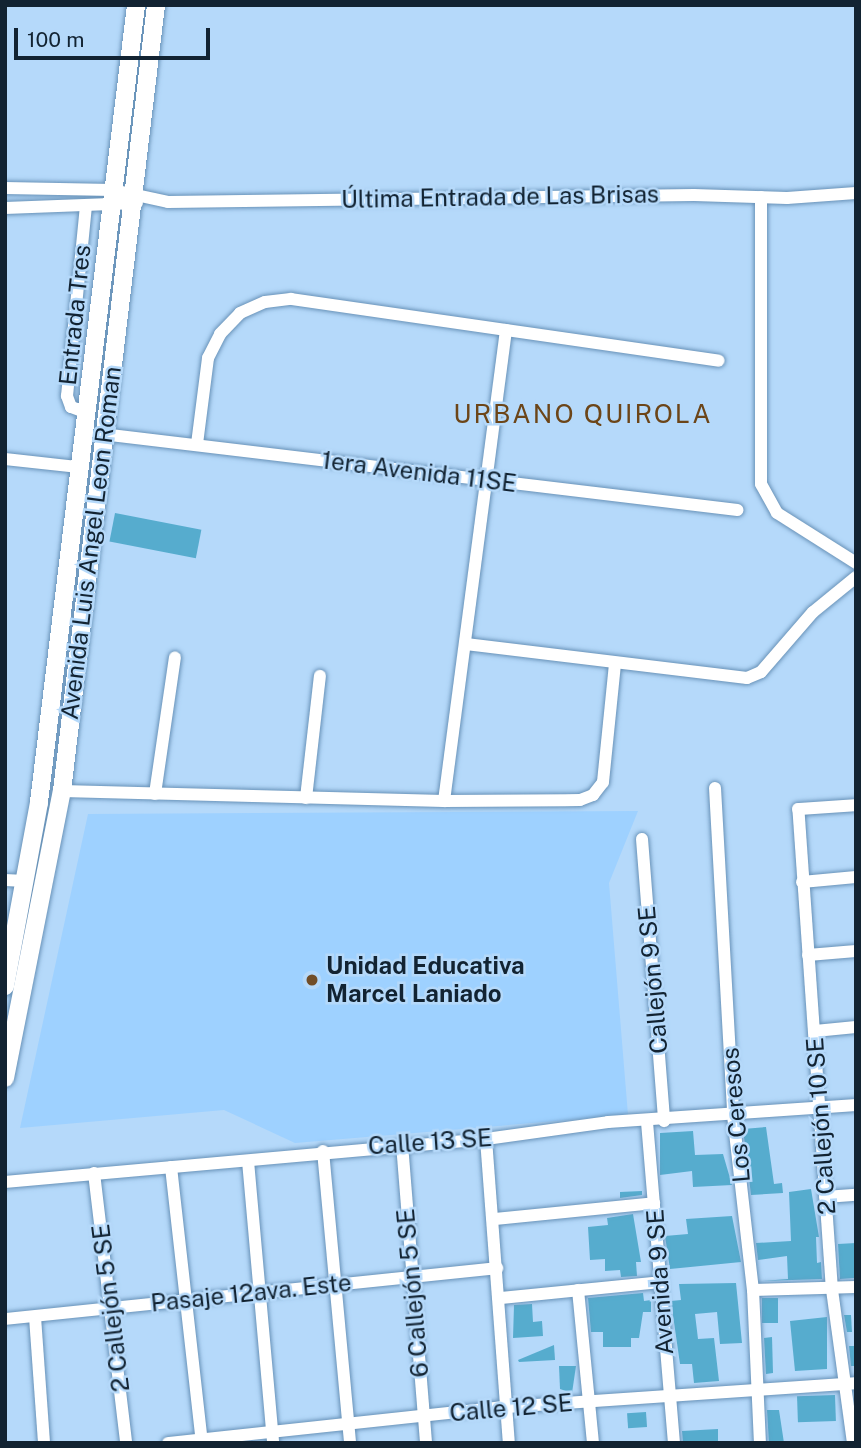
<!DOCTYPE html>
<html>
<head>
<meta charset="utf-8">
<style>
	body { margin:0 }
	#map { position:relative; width:861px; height:1448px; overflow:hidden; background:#b5d9fa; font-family:"Public Sans",sans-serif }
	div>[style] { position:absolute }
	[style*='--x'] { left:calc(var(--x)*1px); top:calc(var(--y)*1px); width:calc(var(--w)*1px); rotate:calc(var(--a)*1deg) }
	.built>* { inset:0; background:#9ed1ff }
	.building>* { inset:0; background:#56acce; transform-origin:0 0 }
	.roads { filter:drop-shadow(0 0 2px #6892b8) drop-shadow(0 0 2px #6892b8) }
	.minor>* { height:12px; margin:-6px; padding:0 6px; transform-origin:6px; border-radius:6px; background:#fff }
	.secondary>* { height:18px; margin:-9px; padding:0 9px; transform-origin:9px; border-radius:9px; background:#fff }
	.dots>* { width:19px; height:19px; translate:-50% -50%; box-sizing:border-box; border:4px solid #b5d9fa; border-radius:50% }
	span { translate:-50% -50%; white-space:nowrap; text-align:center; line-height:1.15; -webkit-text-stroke:5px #b5d9fa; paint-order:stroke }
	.street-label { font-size:24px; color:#122332 }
	.poi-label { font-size:24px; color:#122332; font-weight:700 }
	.left { translate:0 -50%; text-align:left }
	.neighbourhood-label { font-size:26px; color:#6c4518; letter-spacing:2px }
	.frame { position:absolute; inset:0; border:7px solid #122332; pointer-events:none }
	.scale { position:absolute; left:14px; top:28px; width:196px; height:32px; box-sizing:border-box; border:4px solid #122332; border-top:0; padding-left:9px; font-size:21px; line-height:24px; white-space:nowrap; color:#122332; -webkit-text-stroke:5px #b5d9fa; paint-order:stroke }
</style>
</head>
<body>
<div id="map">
	<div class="built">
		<i style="clip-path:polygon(638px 811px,609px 883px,628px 1115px,295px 1143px,224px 1110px,20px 1128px,88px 814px)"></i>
	</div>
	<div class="building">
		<i style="left:115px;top:513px;width:88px;height:29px;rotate:11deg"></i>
		<i style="clip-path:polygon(766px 1127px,774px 1184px,782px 1183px,783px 1193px,751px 1195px,743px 1129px)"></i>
		<i style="clip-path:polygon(693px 1131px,695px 1155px,723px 1154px,732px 1185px,693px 1187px,692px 1171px,660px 1175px,660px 1133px)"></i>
		<i style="clip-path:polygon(811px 1189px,819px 1237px,816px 1237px,817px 1263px,821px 1262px,822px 1279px,761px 1281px,788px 1279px,787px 1256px,758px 1260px,756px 1243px,791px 1241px,789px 1192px)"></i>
		<i style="clip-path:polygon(642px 1191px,642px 1195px,620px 1198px,620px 1192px)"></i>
		<i style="clip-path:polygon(633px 1214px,641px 1262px,636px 1262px,637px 1276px,621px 1277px,620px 1270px,605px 1271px,605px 1259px,590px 1260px,588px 1227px,608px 1225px,607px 1218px)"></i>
		<i style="clip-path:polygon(732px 1216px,741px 1262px,670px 1269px,665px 1236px,688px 1234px,686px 1219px)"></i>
		<i style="clip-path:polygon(856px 1243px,854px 1278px,840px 1279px,838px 1244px)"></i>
		<i style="clip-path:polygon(736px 1283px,742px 1343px,720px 1344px,717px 1312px,695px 1314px,698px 1339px,714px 1338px,719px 1381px,694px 1383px,692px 1364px,680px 1364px,671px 1301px,681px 1300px,679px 1284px)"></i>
		<i style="clip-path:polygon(643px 1293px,644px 1301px,651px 1300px,651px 1312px,643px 1312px,639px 1338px,631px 1338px,631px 1347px,603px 1347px,603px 1332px,591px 1332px,588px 1298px)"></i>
		<i style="left:762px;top:1298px;width:16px;height:25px"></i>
		<i style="clip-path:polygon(532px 1304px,533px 1322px,542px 1321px,543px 1336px,513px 1338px,514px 1305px)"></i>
		<i style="clip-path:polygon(844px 1315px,851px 1315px,852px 1332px,847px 1332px)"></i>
		<i style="clip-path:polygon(827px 1317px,827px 1369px,795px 1371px,790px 1321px)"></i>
		<i style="clip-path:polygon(772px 1337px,773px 1373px,766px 1374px,764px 1338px)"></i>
		<i style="clip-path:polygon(554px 1345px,555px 1360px,519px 1362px,518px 1360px)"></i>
		<i style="clip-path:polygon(849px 1346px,856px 1346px,856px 1366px,851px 1366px)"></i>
		<i style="clip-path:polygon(559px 1366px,576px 1366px,572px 1393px,560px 1389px)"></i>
		<i style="left:835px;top:1395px;width:26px;height:38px;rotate:88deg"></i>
		<i style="clip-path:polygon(767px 1410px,779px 1410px,784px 1443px,769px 1443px)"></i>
		<i style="left:646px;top:1412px;width:15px;height:19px;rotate:86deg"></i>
		<i style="clip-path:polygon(718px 1429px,718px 1443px,683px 1443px,682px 1431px)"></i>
	</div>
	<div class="roads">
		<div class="minor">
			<i style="--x:5;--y:188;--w:108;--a:1.1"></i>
			<i style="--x:113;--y:190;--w:56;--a:12.3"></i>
			<i style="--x:168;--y:202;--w:526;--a:-0.76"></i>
			<i style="--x:694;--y:195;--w:93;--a:1.8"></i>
			<i style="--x:787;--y:198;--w:69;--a:-4.1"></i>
			<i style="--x:761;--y:197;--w:287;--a:90"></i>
			<i style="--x:761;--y:484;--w:33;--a:61"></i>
			<i style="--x:777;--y:513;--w:93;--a:32.3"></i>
			<i style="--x:5;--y:208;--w:132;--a:-2.2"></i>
			<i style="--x:85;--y:412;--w:15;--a:-160"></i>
			<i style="--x:71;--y:407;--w:12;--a:-110"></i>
			<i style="--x:67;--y:396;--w:190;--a:-84.3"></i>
			<i style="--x:102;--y:434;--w:640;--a:6.82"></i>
			<i style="--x:197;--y:444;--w:87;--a:-82.7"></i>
			<i style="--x:208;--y:358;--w:27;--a:-63"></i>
			<i style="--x:220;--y:334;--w:29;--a:-46"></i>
			<i style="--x:240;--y:313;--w:27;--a:-24"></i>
			<i style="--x:265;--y:302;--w:26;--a:-7"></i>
			<i style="--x:291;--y:299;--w:432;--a:8.2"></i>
			<i style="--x:5;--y:459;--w:72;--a:6.3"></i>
			<i style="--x:466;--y:644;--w:283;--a:6.9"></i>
			<i style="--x:747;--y:678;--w:15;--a:-23"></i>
			<i style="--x:761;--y:672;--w:79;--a:-49.1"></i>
			<i style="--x:813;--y:612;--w:55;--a:-39.1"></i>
			<i style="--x:715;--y:788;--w:327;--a:86.8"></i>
			<i style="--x:733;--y:1115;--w:176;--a:83.5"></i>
			<i style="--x:753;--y:1290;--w:153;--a:87.4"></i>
			<i style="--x:62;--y:791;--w:382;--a:1.5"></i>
			<i style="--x:444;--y:801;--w:136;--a:-0.4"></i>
			<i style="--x:580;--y:800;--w:14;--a:-21"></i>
			<i style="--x:593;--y:795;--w:16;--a:-52"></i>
			<i style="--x:603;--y:782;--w:119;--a:-84.2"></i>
			<i style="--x:155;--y:794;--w:138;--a:-81.7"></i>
			<i style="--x:306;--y:798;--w:123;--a:-83.5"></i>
			<i style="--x:444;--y:801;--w:475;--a:-82.5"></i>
			<i style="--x:642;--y:839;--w:283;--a:85.5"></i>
			<i style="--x:5;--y:880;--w:20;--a:3"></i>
			<i style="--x:802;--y:882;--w:54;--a:-5.3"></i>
			<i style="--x:808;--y:955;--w:48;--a:-4.8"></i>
			<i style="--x:815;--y:1031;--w:41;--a:-5.6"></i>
			<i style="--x:647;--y:1122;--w:322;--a:85.2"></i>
			<i style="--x:486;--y:1139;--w:305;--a:85.7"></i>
			<i style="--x:402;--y:1144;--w:300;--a:85.4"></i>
			<i style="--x:323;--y:1151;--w:293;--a:84.7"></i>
			<i style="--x:248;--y:1161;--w:283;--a:84.9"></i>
			<i style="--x:171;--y:1167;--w:278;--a:83.6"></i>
			<i style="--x:94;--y:1173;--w:272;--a:83.2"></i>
			<i style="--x:5;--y:1182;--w:483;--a:-5.1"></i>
			<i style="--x:486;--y:1139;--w:123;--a:-7.9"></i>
			<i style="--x:608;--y:1122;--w:249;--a:-3.9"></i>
			<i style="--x:825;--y:1197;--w:31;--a:-4"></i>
			<i style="--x:495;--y:1219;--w:160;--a:-5.7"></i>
			<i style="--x:578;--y:1290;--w:154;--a:84.4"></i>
			<i style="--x:753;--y:1290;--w:103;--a:-1.7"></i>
			<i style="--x:501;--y:1298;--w:160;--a:-5.7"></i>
			<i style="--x:35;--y:1317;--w:126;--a:85.9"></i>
			<i style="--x:5;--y:1319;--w:495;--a:-5.9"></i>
			<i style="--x:168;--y:1443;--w:339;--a:-6.1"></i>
			<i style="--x:505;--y:1407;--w:352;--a:-3.9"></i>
			<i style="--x:853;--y:1443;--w:154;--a:-97.8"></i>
			<i style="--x:832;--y:1290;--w:482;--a:-94"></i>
			<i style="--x:798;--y:809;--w:58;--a:-3.9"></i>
		</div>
		<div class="secondary">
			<i style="--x:5;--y:986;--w:187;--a:-79.5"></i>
			<i style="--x:39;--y:802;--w:803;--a:-83.06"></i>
			<i style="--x:5;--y:1078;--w:293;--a:-78.8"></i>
			<i style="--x:62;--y:791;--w:792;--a:-83.18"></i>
		</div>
	</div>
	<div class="dots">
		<i style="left:312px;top:980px;background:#714d27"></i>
	</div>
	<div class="street-label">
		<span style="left:500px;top:197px;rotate:-1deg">Última Entrada de Las Brisas</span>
		<span style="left:75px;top:315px;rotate:-84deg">Entrada Tres</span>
		<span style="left:419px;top:472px;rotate:7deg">1era Avenida 11SE</span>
		<span style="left:91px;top:543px;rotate:-83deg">Avenida Luis Angel Leon Roman</span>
		<span style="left:653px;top:980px;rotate:-95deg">Callejón 9 SE</span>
		<span style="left:736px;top:1115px;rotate:-95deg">Los Ceresos</span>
		<span style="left:821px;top:1126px;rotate:-94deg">2 Callejón 10 SE</span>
		<span style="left:430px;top:1142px;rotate:-4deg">Calle 13 SE</span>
		<span style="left:660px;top:1282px;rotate:-94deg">Avenida 9 SE</span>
		<span style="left:251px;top:1293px;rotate:-6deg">Pasaje 12ava. Este</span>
		<span style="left:413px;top:1293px;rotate:-95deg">6 Callejón 5 SE</span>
		<span style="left:111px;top:1308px;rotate:-97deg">2 Callejón 5 SE</span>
		<span style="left:511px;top:1408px;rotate:-5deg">Calle 12 SE</span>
	</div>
	<div class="poi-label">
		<span class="left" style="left:326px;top:980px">Unidad Educativa<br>Marcel Laniado</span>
	</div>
	<div class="neighbourhood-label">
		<span style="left:583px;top:414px">URBANO QUIROLA</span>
	</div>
	<div class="frame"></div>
	<div class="scale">100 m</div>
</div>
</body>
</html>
